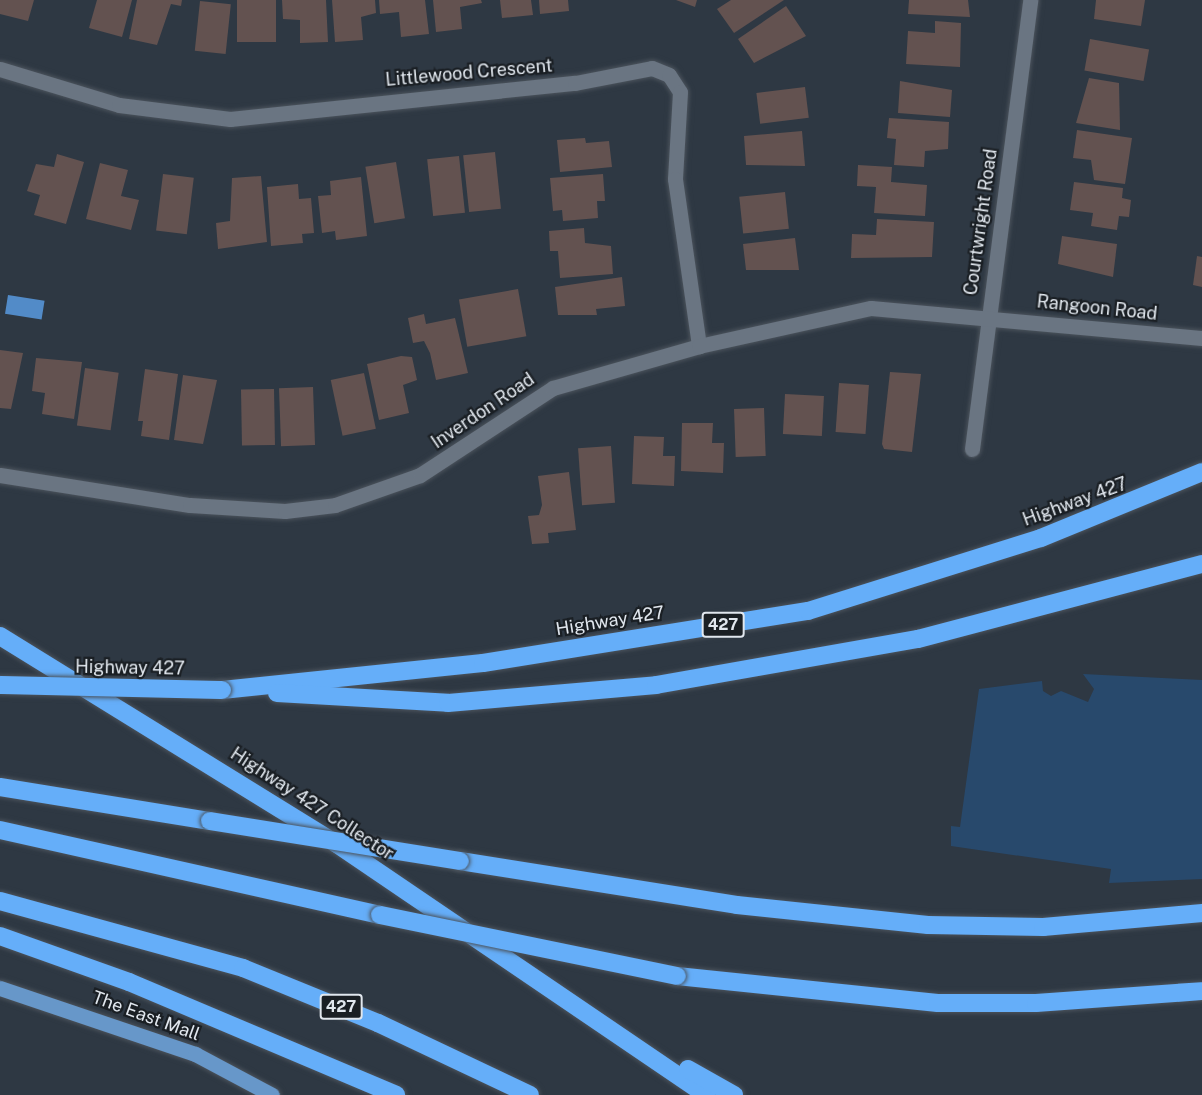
<!DOCTYPE html>
<html>
<head>
<meta charset="utf-8">
<style>
	body { margin:0 }
	#map { position:relative; width:1202px; height:1095px; overflow:hidden; background:#2e3843; font-family:"Public Sans",sans-serif }
	div>[style] { position:absolute }
	[style*='--x'] { left:calc(var(--x)*1px); top:calc(var(--y)*1px); width:calc(var(--w)*1px); rotate:calc(var(--a)*1deg) }
	.green>* { inset:0; background:#28496c }
	.water>* { inset:0; background:#528bc8; transform-origin:0 0 }
	.building>* { inset:0; background:#635250; transform-origin:0 0 }
	.roads { filter:drop-shadow(0 0 2px #4b535c) drop-shadow(0 0 2px #4b535c) }
	.minor>* { height:15px; margin:-7.5px; padding:0 7.5px; transform-origin:7.5px; border-radius:7.5px; background:#6a7582 }
	.major>* { height:15px; margin:-7.5px; padding:0 7.5px; transform-origin:7.5px; border-radius:7.5px; background:#6797c9 }
	.highway>* { height:18px; margin:-9px; padding:0 9px; transform-origin:9px; border-radius:9px; background:#65aef9 }
	.bridges { filter:drop-shadow(0 0 2px #4b535c) drop-shadow(0 0 2px #4b535c) }
	.highway-bridge>* { height:18px; margin:-9px; padding:0 9px; transform-origin:9px; border-radius:9px; background:#65aef9 }
	span { translate:-50% -50%; white-space:nowrap; text-align:center; line-height:1.15; -webkit-text-stroke:4.5px #1a1f24; paint-order:stroke }
	.shield-label span { padding:2px 4px; background:#1a1f24; border:2px solid; border-radius:4px; -webkit-text-stroke-width:0 }
	.shield-label { font-size:16px; color:#e1e7ee; font-weight:700 }
	.street-label { font-size:18px; color:#e1e7ee }
</style>
</head>
<body>
<div id="map">
	<div class="green">
		<i style="clip-path:polygon(1083px 674px,1202px 680px,1202px 879px,1109px 883px,1111px 869px,951px 846px,951px 826px,960px 827px,979px 689px,1042px 681px,1043px 691px,1051px 696px,1061px 691px,1088px 702px,1094px 689px)"></i>
	</div>
	<div class="water">
		<i style="left:8px;top:295px;width:37px;height:19px;rotate:9deg"></i>
	</div>
	<div class="building">
		<i style="clip-path:polygon(0 0,34px 0,28px 21px,0 14px)"></i>
		<i style="clip-path:polygon(97px 0,132px 0,122px 37px,89px 28px)"></i>
		<i style="clip-path:polygon(137px 0,182px 0,181px 6px,171px 4px,157px 45px,129px 39px)"></i>
		<i style="left:237px;top:0;width:39px;height:42px"></i>
		<i style="clip-path:polygon(282px 0,326px 0,328px 42px,300px 43px,300px 20px,283px 19px)"></i>
		<i style="clip-path:polygon(332px 0,375px 0,376px 13px,361px 17px,363px 40px,335px 42px)"></i>
		<i style="clip-path:polygon(379px 0,425px 0,429px 34px,401px 37px,399px 12px,380px 14px)"></i>
		<i style="clip-path:polygon(433px 0,481px 0,482px 3px,460px 7px,462px 29px,436px 32px)"></i>
		<i style="clip-path:polygon(500px 0,531px 0,533px 15px,502px 18px)"></i>
		<i style="clip-path:polygon(539px 0,568px 0,569px 11px,540px 14px)"></i>
		<i style="clip-path:polygon(676px 0,697px 0,695px 7px)"></i>
		<i style="clip-path:polygon(731px 0,784px 0,734px 33px,717px 9px)"></i>
		<i style="clip-path:polygon(909px 0,968px 0,970px 17px,908px 14px)"></i>
		<i style="clip-path:polygon(1096px 0,1145px 0,1141px 26px,1094px 19px)"></i>
		<i style="left:200px;top:1px;width:31px;height:50px;rotate:6deg"></i>
		<i style="clip-path:polygon(786px 6px,806px 36px,754px 63px,738px 39px)"></i>
		<i style="clip-path:polygon(935px 21px,961px 23px,960px 67px,906px 64px,908px 31px,935px 33px)"></i>
		<i style="left:1090px;top:39px;width:60px;height:32px;rotate:10deg"></i>
		<i style="clip-path:polygon(1089px 78px,1119px 83px,1120px 130px,1076px 123px)"></i>
		<i style="clip-path:polygon(900px 81px,952px 90px,950px 117px,898px 113px)"></i>
		<i style="left:805px;top:87px;width:31px;height:49px;rotate:83deg"></i>
		<i style="clip-path:polygon(889px 118px,949px 122px,948px 149px,925px 151px,924px 167px,894px 165px,896px 139px,887px 138px)"></i>
		<i style="clip-path:polygon(1077px 130px,1132px 138px,1125px 184px,1094px 180px,1091px 160px,1073px 158px)"></i>
		<i style="clip-path:polygon(802px 131px,805px 166px,746px 165px,744px 136px)"></i>
		<i style="clip-path:polygon(585px 138px,586px 143px,609px 141px,612px 167px,560px 172px,557px 140px)"></i>
		<i style="left:495px;top:152px;width:57px;height:32px;rotate:84deg"></i>
		<i style="clip-path:polygon(57px 154px,84px 162px,66px 224px,34px 215px,40px 195px,27px 191px,36px 164px,54px 167px)"></i>
		<i style="left:459px;top:156px;width:57px;height:32px;rotate:84deg"></i>
		<i style="left:396px;top:162px;width:57px;height:31px;rotate:81deg"></i>
		<i style="clip-path:polygon(100px 163px,128px 170px,121px 196px,139px 200px,131px 230px,86px 219px)"></i>
		<i style="clip-path:polygon(858px 165px,892px 167px,891px 182px,927px 185px,925px 216px,874px 213px,876px 187px,857px 186px)"></i>
		<i style="left:163px;top:174px;width:31px;height:57px;rotate:7deg"></i>
		<i style="clip-path:polygon(603px 174px,605px 201px,597px 201px,598px 218px,563px 221px,562px 210px,553px 211px,550px 178px)"></i>
		<i style="clip-path:polygon(261px 176px,267px 242px,218px 249px,216px 223px,230px 221px,232px 178px)"></i>
		<i style="clip-path:polygon(361px 177px,367px 236px,336px 240px,335px 231px,322px 233px,318px 196px,331px 195px,330px 181px)"></i>
		<i style="clip-path:polygon(1074px 182px,1123px 188px,1122px 198px,1131px 200px,1129px 217px,1119px 216px,1117px 230px,1091px 226px,1093px 213px,1070px 210px)"></i>
		<i style="clip-path:polygon(298px 184px,299px 199px,311px 198px,314px 233px,302px 234px,303px 243px,271px 246px,267px 187px)"></i>
		<i style="left:785px;top:192px;width:37px;height:46px;rotate:84deg"></i>
		<i style="clip-path:polygon(877px 219px,934px 222px,932px 257px,851px 258px,852px 234px,876px 235px)"></i>
		<i style="clip-path:polygon(584px 228px,585px 243px,611px 246px,613px 274px,560px 278px,558px 251px,550px 251px,549px 231px)"></i>
		<i style="clip-path:polygon(1062px 236px,1117px 244px,1113px 277px,1058px 264px)"></i>
		<i style="clip-path:polygon(795px 238px,799px 270px,746px 270px,743px 244px)"></i>
		<i style="clip-path:polygon(1197px 256px,1202px 257px,1202px 287px,1193px 285px)"></i>
		<i style="clip-path:polygon(622px 277px,625px 306px,596px 309px,597px 315px,558px 315px,555px 287px)"></i>
		<i style="left:518px;top:289px;width:48px;height:60px;rotate:80deg"></i>
		<i style="clip-path:polygon(424px 314px,426px 324px,455px 318px,468px 373px,436px 380px,430px 353px,424px 341px,413px 343px,408px 318px)"></i>
		<i style="clip-path:polygon(0 350px,23px 353px,11px 409px,0 408px)"></i>
		<i style="clip-path:polygon(401px 356px,412px 357px,417px 380px,403px 385px,409px 413px,379px 420px,367px 364px)"></i>
		<i style="clip-path:polygon(36px 358px,82px 362px,74px 419px,42px 414px,45px 393px,32px 391px)"></i>
		<i style="left:85px;top:368px;width:34px;height:58px;rotate:8deg"></i>
		<i style="clip-path:polygon(145px 369px,178px 374px,169px 440px,141px 436px,143px 421px,138px 421px)"></i>
		<i style="clip-path:polygon(890px 372px,921px 374px,912px 452px,884px 449px,882px 444px)"></i>
		<i style="left:364px;top:373px;width:57px;height:34px;rotate:78deg"></i>
		<i style="clip-path:polygon(183px 375px,217px 380px,203px 444px,174px 440px)"></i>
		<i style="left:839px;top:383px;width:30px;height:49px;rotate:4deg"></i>
		<i style="left:313px;top:387px;width:58px;height:34px;rotate:88deg"></i>
		<i style="left:274px;top:389px;width:56px;height:33px;rotate:89deg"></i>
		<i style="left:785px;top:394px;width:39px;height:40px;rotate:3deg"></i>
		<i style="left:764px;top:408px;width:48px;height:30px;rotate:88deg"></i>
		<i style="clip-path:polygon(682px 423px,713px 423px,712px 443px,724px 443px,723px 473px,681px 471px)"></i>
		<i style="clip-path:polygon(634px 436px,664px 437px,663px 456px,675px 456px,674px 486px,632px 484px)"></i>
		<i style="left:611px;top:446px;width:57px;height:33px;rotate:86deg"></i>
		<i style="clip-path:polygon(569px 472px,576px 530px,548px 533px,549px 543px,532px 544px,528px 516px,539px 515px,542px 505px,538px 476px)"></i>
	</div>
	<div class="roads">
		<div class="minor">
			<i style="--x:0;--y:69;--w:124;--a:16.8"></i>
			<i style="--x:119;--y:105;--w:112;--a:7.2"></i>
			<i style="--x:230;--y:119;--w:347;--a:-6"></i>
			<i style="--x:575;--y:83;--w:78;--a:-11"></i>
			<i style="--x:652;--y:68;--w:18;--a:22"></i>
			<i style="--x:669;--y:75;--w:20;--a:57"></i>
			<i style="--x:680;--y:92;--w:87;--a:93.3"></i>
			<i style="--x:675;--y:179;--w:169;--a:81.8"></i>
			<i style="--x:972;--y:449;--w:453;--a:-82.6"></i>
			<i style="--x:0;--y:475;--w:192;--a:9"></i>
			<i style="--x:190;--y:505;--w:95;--a:3.6"></i>
			<i style="--x:285;--y:511;--w:50;--a:-6.8"></i>
			<i style="--x:335;--y:505;--w:90;--a:-19.4"></i>
			<i style="--x:420;--y:475;--w:159;--a:-33.2"></i>
			<i style="--x:553;--y:388;--w:152;--a:-16"></i>
			<i style="--x:699;--y:346;--w:176;--a:-12.5"></i>
			<i style="--x:871;--y:308;--w:332;--a:5.2"></i>
		</div>
		<div class="major">
			<i style="--x:0;--y:988;--w:206;--a:18.7"></i>
			<i style="--x:195;--y:1054;--w:87;--a:28"></i>
		</div>
		<div class="highway">
			<i style="--x:0;--y:636;--w:396;--a:31.7"></i>
			<i style="--x:337;--y:844;--w:447;--a:34.2"></i>
			<i style="--x:222;--y:690;--w:262;--a:-5.9"></i>
			<i style="--x:483;--y:663;--w:329;--a:-9.1"></i>
			<i style="--x:808;--y:611;--w:244;--a:-17.4"></i>
			<i style="--x:1041;--y:538;--w:174;--a:-22.3"></i>
			<i style="--x:277;--y:693;--w:171;--a:3.3"></i>
			<i style="--x:448;--y:703;--w:209;--a:-4.9"></i>
			<i style="--x:656;--y:685;--w:266;--a:-10"></i>
			<i style="--x:918;--y:639;--w:294;--a:-14.8"></i>
			<i style="--x:0;--y:787;--w:213;--a:9.2"></i>
			<i style="--x:0;--y:830;--w:389;--a:12.6"></i>
			<i style="--x:460;--y:861;--w:280;--a:9"></i>
			<i style="--x:737;--y:905;--w:192;--a:6"></i>
			<i style="--x:928;--y:925;--w:115;--a:1"></i>
			<i style="--x:1043;--y:927;--w:160;--a:-5"></i>
			<i style="--x:0;--y:901;--w:252;--a:15.4"></i>
			<i style="--x:243;--y:968;--w:146;--a:22.2"></i>
			<i style="--x:378;--y:1023;--w:168;--a:25.3"></i>
			<i style="--x:0;--y:936;--w:137;--a:19.6"></i>
			<i style="--x:129;--y:982;--w:290;--a:22.9"></i>
			<i style="--x:677;--y:976;--w:262;--a:5.9"></i>
			<i style="--x:938;--y:1003;--w:98;--a:0"></i>
			<i style="--x:1036;--y:1003;--w:166;--a:-4.1"></i>
			<i style="--x:688;--y:1069;--w:53;--a:29.5"></i>
		</div>
	</div>
	<div class="bridges">
		<div class="highway-bridge">
			<i style="--x:0;--y:685;--w:222;--a:1.3"></i>
			<i style="--x:210;--y:821;--w:253;--a:9.1"></i>
			<i style="--x:380;--y:915;--w:303;--a:11.6"></i>
		</div>
	</div>
	<div class="shield-label">
		<span style="left:723px;top:625px">427</span>
		<span style="left:341px;top:1007px">427</span>
	</div>
	<div class="street-label">
		<span style="left:469px;top:73px;rotate:-5deg">Littlewood Crescent</span>
		<span style="left:981px;top:222px;rotate:-82deg">Courtwright Road</span>
		<span style="left:1097px;top:308px;rotate:6deg">Rangoon Road</span>
		<span style="left:483px;top:411px;rotate:-34deg">Inverdon Road</span>
		<span style="left:1075px;top:502px;rotate:-20deg">Highway 427</span>
		<span style="left:610px;top:621px;rotate:-9deg">Highway 427</span>
		<span style="left:130px;top:668px;rotate:1deg">Highway 427</span>
		<span style="left:312px;top:804px;rotate:33deg">Highway 427 Collector</span>
		<span style="left:146px;top:1016px;rotate:20deg">The East Mall</span>
	</div>
</div>
</body>
</html>
